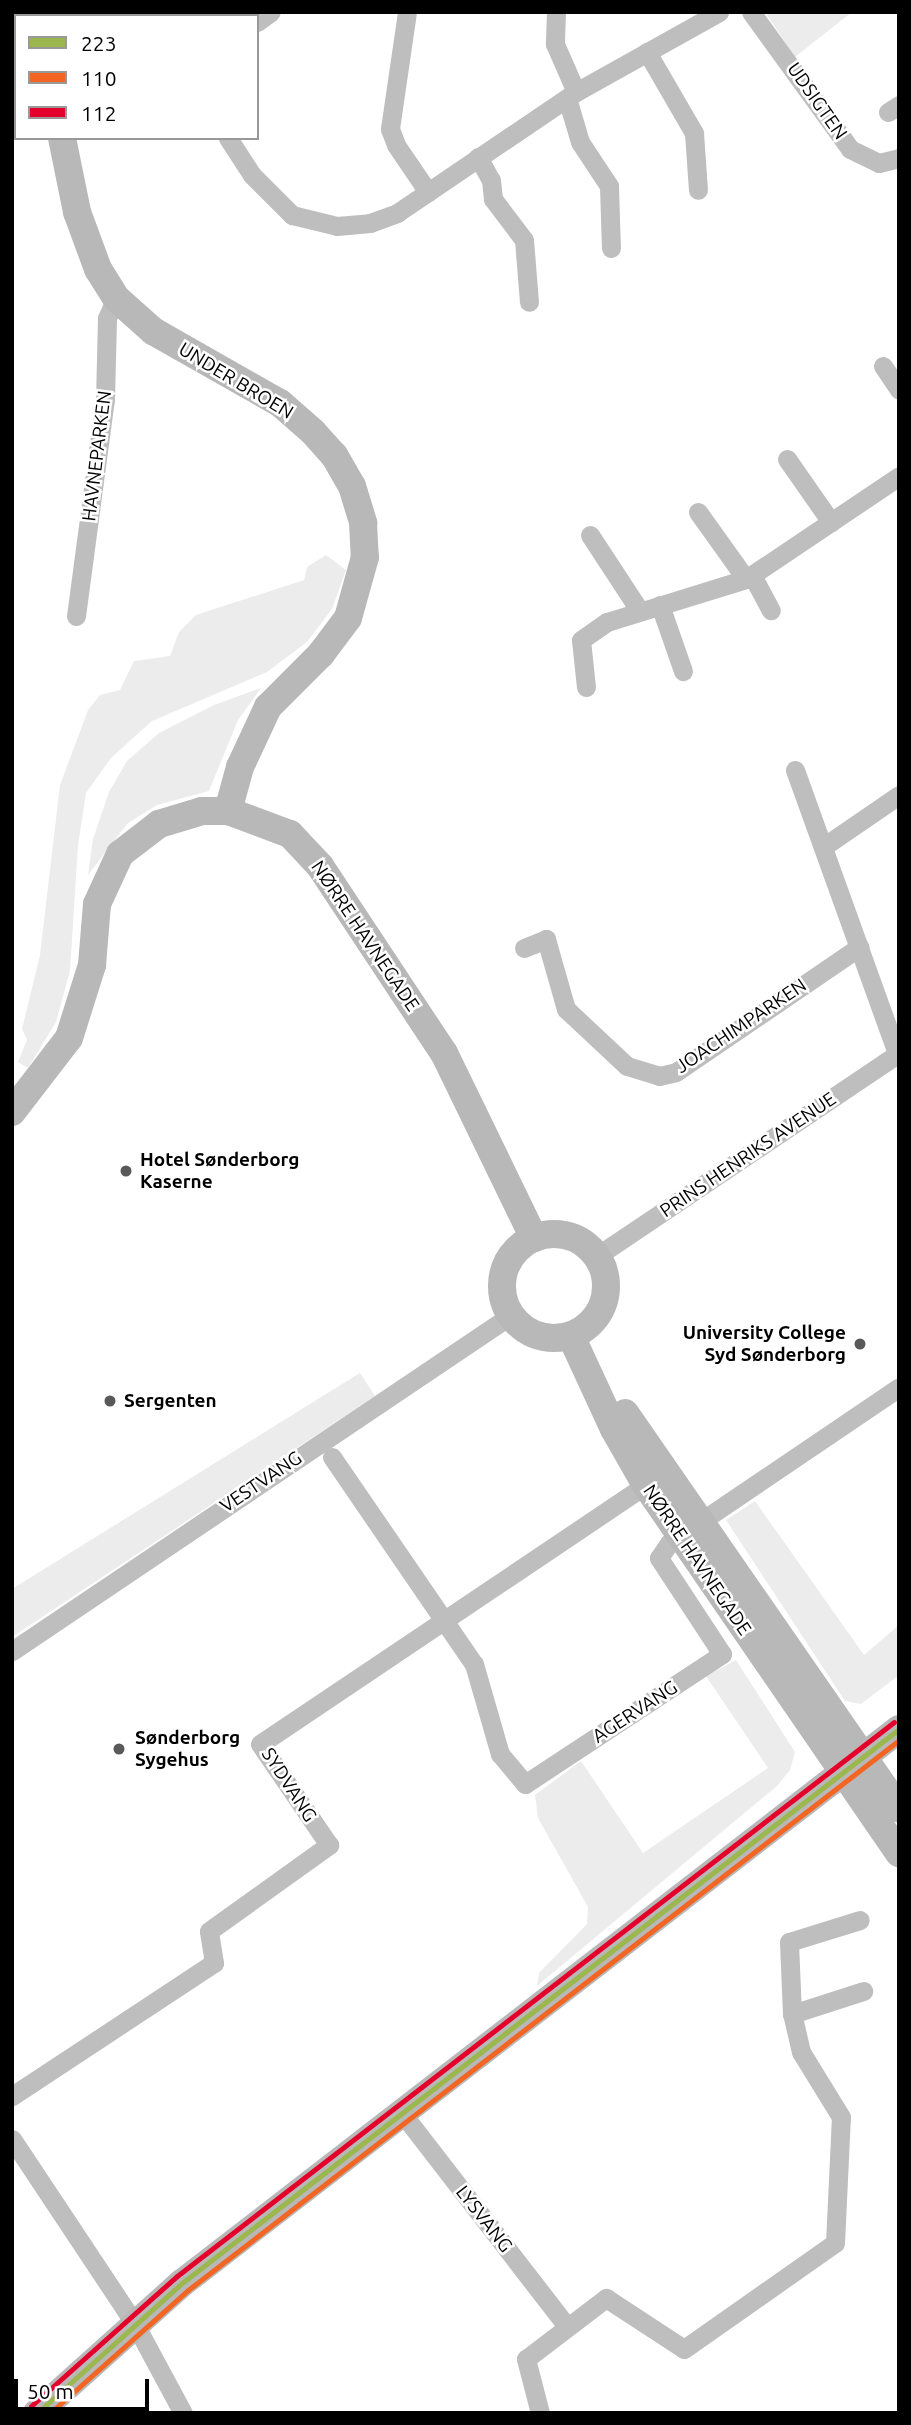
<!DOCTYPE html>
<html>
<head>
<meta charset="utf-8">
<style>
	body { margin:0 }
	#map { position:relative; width:911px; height:2425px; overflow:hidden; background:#fff; font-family:Ubuntu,sans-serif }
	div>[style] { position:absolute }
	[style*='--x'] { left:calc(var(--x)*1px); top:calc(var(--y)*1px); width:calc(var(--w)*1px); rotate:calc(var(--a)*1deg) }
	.green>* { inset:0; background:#ececec }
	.street>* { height:19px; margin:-9.5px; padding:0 9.5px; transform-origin:9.5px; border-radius:9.5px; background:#bebebe }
	.secondary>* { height:28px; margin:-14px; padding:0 14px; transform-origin:14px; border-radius:14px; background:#b8b8b8 }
	.secondary>.ring { margin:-14px; padding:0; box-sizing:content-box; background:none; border:28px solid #b8b8b8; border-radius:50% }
	.bus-1>* { height:5px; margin:-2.5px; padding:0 2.5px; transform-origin:2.5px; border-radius:2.5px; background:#9cb74e }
	.bus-2>* { height:5px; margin:-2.5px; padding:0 2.5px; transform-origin:2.5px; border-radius:2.5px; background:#f26522 }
	.bus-3>* { height:5px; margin:-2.5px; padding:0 2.5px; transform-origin:2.5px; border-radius:2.5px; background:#e4002b }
	.dots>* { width:19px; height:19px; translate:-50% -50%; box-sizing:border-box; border:4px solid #fff; border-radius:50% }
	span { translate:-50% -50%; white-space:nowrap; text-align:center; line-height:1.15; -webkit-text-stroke:5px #fff; paint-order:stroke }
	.street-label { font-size:19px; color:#000 }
	.poi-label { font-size:19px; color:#000; font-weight:700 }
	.left { translate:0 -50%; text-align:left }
	.right { translate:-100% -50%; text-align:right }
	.frame { position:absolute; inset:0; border:14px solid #000; pointer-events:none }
	.legend { position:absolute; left:14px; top:14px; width:245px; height:126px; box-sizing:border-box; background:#fff; border:2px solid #999; margin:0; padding:9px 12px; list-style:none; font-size:21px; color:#000 }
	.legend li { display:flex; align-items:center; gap:14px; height:35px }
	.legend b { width:35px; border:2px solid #999 }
	.scale { position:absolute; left:14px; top:2379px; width:135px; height:32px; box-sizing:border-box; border:4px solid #000; border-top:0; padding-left:9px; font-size:21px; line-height:24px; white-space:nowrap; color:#000; -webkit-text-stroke:5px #fff; paint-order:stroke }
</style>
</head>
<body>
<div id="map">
	<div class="green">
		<i style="clip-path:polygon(765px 12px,852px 12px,795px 57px)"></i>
		<i style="clip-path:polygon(326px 555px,346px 570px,332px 609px,307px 642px,267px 672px,152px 721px,111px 758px,86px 793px,78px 845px,70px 971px,56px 1022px,28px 1068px,18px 1062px,27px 1040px,22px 1029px,40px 955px,60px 785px,88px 710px,100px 695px,120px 690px,134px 661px,170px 656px,179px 632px,196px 615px,304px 580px,307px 567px)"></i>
		<i style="clip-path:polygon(261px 688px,238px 720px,209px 791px,157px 805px,128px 823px,88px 875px,93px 839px,109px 792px,127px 761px,159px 733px,214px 705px)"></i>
		<i style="clip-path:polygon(360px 1373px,375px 1396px,12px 1637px,12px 1589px)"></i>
		<i style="clip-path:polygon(755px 1501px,864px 1655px,899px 1625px,899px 1675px,861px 1704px,845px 1701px,726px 1520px)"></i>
		<i style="clip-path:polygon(736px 1660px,795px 1752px,790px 1770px,777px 1786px,537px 1986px,539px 1973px,587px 1924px,588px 1907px,538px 1818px,535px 1795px,581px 1761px,643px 1853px,768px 1768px,706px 1676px)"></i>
	</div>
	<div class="street">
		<i style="--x:407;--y:12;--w:118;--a:98.3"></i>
		<i style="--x:390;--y:129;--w:17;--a:69"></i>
		<i style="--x:396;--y:145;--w:57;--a:55.8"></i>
		<i style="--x:556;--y:12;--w:32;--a:92"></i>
		<i style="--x:555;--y:44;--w:52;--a:66.4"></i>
		<i style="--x:751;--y:12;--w:169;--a:54.1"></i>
		<i style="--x:850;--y:149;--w:32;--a:26"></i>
		<i style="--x:879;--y:163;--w:21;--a:-14"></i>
		<i style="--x:257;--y:22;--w:17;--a:-36"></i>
		<i style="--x:647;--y:52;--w:94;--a:59.9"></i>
		<i style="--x:694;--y:133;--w:57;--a:86"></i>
		<i style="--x:567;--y:98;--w:46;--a:73.5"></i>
		<i style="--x:580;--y:142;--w:53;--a:56.6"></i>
		<i style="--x:609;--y:186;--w:62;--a:88.2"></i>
		<i style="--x:888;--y:112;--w:13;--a:-32"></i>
		<i style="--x:228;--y:138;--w:44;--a:57"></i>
		<i style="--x:252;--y:175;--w:57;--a:45"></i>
		<i style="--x:292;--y:215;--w:46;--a:13.7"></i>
		<i style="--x:337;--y:226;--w:33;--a:-5"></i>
		<i style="--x:370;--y:223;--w:29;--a:-20"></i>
		<i style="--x:397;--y:213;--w:216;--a:-34.1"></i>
		<i style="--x:576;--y:92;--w:164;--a:-29.2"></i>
		<i style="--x:478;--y:157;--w:26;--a:61"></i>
		<i style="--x:491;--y:180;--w:19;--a:84"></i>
		<i style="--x:493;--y:199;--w:51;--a:52.9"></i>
		<i style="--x:524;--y:240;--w:62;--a:85.4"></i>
		<i style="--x:883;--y:366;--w:29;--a:56"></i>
		<i style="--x:787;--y:459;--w:77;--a:55.1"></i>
		<i style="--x:698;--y:512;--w:82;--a:54.4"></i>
		<i style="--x:590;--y:535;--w:90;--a:56.8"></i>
		<i style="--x:752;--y:575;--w:40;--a:62"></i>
		<i style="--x:660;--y:605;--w:70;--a:70.8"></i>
		<i style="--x:76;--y:616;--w:218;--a:-82.4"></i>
		<i style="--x:105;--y:400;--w:82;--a:-88.6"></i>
		<i style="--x:107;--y:318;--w:22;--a:-66"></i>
		<i style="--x:586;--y:687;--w:47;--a:-96.1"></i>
		<i style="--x:581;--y:640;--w:32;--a:-35"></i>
		<i style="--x:607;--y:622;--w:145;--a:-17.2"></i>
		<i style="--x:746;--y:579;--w:184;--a:-33.9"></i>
		<i style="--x:795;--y:770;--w:302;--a:70.2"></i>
		<i style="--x:823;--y:847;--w:92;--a:-34.4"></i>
		<i style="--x:524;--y:948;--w:24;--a:-22"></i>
		<i style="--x:546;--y:939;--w:73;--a:74.1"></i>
		<i style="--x:566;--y:1009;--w:83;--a:43.1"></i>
		<i style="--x:627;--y:1066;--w:34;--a:17"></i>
		<i style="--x:659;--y:1076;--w:17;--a:-13"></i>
		<i style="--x:676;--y:1072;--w:222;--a:-34.3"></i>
		<i style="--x:597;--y:1256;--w:364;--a:-33.9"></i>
		<i style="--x:332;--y:1457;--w:251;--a:55.6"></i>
		<i style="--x:474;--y:1664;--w:94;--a:73.9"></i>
		<i style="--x:500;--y:1754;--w:39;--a:50"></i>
		<i style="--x:525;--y:1784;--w:236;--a:-33.4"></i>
		<i style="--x:722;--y:1654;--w:115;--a:-123.3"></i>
		<i style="--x:659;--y:1558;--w:18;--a:-56"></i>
		<i style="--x:669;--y:1543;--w:278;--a:-34.1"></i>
		<i style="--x:12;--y:1651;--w:602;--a:-33.95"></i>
		<i style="--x:792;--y:2014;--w:75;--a:-17.9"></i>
		<i style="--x:12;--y:2096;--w:242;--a:-33.4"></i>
		<i style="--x:214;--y:1963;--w:32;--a:-99"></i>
		<i style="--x:209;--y:1931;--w:148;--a:-35.6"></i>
		<i style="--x:329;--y:1845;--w:122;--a:-124.3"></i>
		<i style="--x:260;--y:1744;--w:477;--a:-33.9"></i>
		<i style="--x:402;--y:2113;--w:268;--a:52.3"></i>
		<i style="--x:12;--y:2139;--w:222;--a:56.4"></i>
		<i style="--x:135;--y:2324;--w:101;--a:61.7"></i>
		<i style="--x:540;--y:2413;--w:56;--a:-104.5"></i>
		<i style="--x:526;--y:2359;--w:101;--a:-37.3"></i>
		<i style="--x:606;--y:2298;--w:93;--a:33.2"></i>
		<i style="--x:684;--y:2349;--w:184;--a:-35.1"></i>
		<i style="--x:835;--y:2243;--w:126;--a:-87.3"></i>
		<i style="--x:841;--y:2117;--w:76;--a:-121.6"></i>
		<i style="--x:801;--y:2052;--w:39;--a:-103"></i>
		<i style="--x:792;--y:2014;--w:72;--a:-92.4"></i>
		<i style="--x:789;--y:1942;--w:74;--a:-17.2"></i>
	</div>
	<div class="secondary">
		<i style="--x:62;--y:16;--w:4;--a:-90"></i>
		<i style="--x:62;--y:138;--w:76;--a:78.5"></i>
		<i style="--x:77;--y:212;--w:61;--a:69.8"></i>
		<i style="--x:98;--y:269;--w:34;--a:58"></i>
		<i style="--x:116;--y:298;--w:50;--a:41.7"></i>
		<i style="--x:153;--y:331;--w:146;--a:29.6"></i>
		<i style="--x:280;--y:403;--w:44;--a:41.3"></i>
		<i style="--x:313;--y:432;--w:31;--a:48"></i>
		<i style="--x:334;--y:455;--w:36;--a:60"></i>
		<i style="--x:352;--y:486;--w:39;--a:73"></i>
		<i style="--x:363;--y:523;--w:34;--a:87"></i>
		<i style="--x:365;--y:557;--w:63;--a:105.6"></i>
		<i style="--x:348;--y:618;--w:45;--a:126.9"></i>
		<i style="--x:321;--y:654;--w:75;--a:135"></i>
		<i style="--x:268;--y:707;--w:66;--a:115"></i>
		<i style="--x:240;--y:767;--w:46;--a:105.3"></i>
		<i style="--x:12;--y:1112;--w:93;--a:-52.4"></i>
		<i style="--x:69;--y:1038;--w:77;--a:-72.5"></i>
		<i style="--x:92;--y:965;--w:61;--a:-85.3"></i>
		<i style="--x:97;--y:904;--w:55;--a:-65.3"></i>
		<i style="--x:120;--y:854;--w:49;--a:-37.6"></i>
		<i style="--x:159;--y:824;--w:45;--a:-16.8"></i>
		<i style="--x:202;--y:811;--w:26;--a:0"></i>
		<i style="--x:228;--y:811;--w:66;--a:20.4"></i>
		<i style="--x:290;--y:834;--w:44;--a:46.8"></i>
		<i style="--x:320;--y:866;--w:224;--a:56.5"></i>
		<i style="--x:444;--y:1053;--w:206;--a:64.1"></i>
		<i class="ring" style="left:502px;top:1234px;width:76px;height:76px"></i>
		<i style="--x:571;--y:1336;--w:102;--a:65.2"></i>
		<i style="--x:614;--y:1429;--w:64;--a:60.3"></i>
		<i style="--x:646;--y:1485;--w:447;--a:55.5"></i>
		<i style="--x:625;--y:1413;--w:481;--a:55.3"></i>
		<i style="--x:37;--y:2413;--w:195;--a:-41.9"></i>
		<i style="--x:182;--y:2283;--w:906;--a:-37.69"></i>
	</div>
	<div class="bus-1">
		<i style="--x:37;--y:2413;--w:195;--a:-41.9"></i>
		<i style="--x:182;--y:2283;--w:906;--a:-37.69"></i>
	</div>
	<div class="bus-2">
		<i style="--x:50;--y:2413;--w:185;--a:-41.7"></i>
		<i style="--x:188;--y:2290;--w:899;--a:-37.72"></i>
	</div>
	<div class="bus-3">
		<i style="--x:31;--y:2406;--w:195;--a:-41.7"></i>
		<i style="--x:177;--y:2276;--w:906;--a:-37.69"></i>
	</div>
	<div class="dots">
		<i style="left:126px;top:1171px;background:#595959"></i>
		<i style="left:860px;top:1344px;background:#595959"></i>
		<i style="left:110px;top:1401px;background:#595959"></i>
		<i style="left:119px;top:1749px;background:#595959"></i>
	</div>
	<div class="street-label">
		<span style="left:817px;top:101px;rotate:55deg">UDSIGTEN</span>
		<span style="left:236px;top:381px;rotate:31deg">UNDER BROEN</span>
		<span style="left:97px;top:456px;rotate:-83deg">HAVNEPARKEN</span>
		<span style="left:365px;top:936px;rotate:56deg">NØRRE HAVNEGADE</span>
		<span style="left:741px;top:1026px;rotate:-34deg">JOACHIMPARKEN</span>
		<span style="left:748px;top:1155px;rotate:-34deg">PRINS HENRIKS AVENUE</span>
		<span style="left:261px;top:1482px;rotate:-34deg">VESTVANG</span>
		<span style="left:697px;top:1560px;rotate:56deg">NØRRE HAVNEGADE</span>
		<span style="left:635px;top:1712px;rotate:-33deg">AGERVANG</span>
		<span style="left:289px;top:1785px;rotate:57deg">SYDVANG</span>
		<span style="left:484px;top:2219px;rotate:52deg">LYSVANG</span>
	</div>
	<div class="poi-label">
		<span class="left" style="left:140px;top:1171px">Hotel Sønderborg<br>Kaserne</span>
		<span class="right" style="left:846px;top:1344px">University College<br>Syd Sønderborg</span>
		<span class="left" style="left:124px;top:1401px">Sergenten</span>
		<span class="left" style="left:135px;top:1749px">Sønderborg<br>Sygehus</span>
	</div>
	<div class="frame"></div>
	<ul class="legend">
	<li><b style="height:9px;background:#9cb74e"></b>223</li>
	<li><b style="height:9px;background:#f26522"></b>110</li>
	<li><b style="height:9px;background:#e4002b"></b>112</li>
	</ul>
	<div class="scale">50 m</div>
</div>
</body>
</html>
